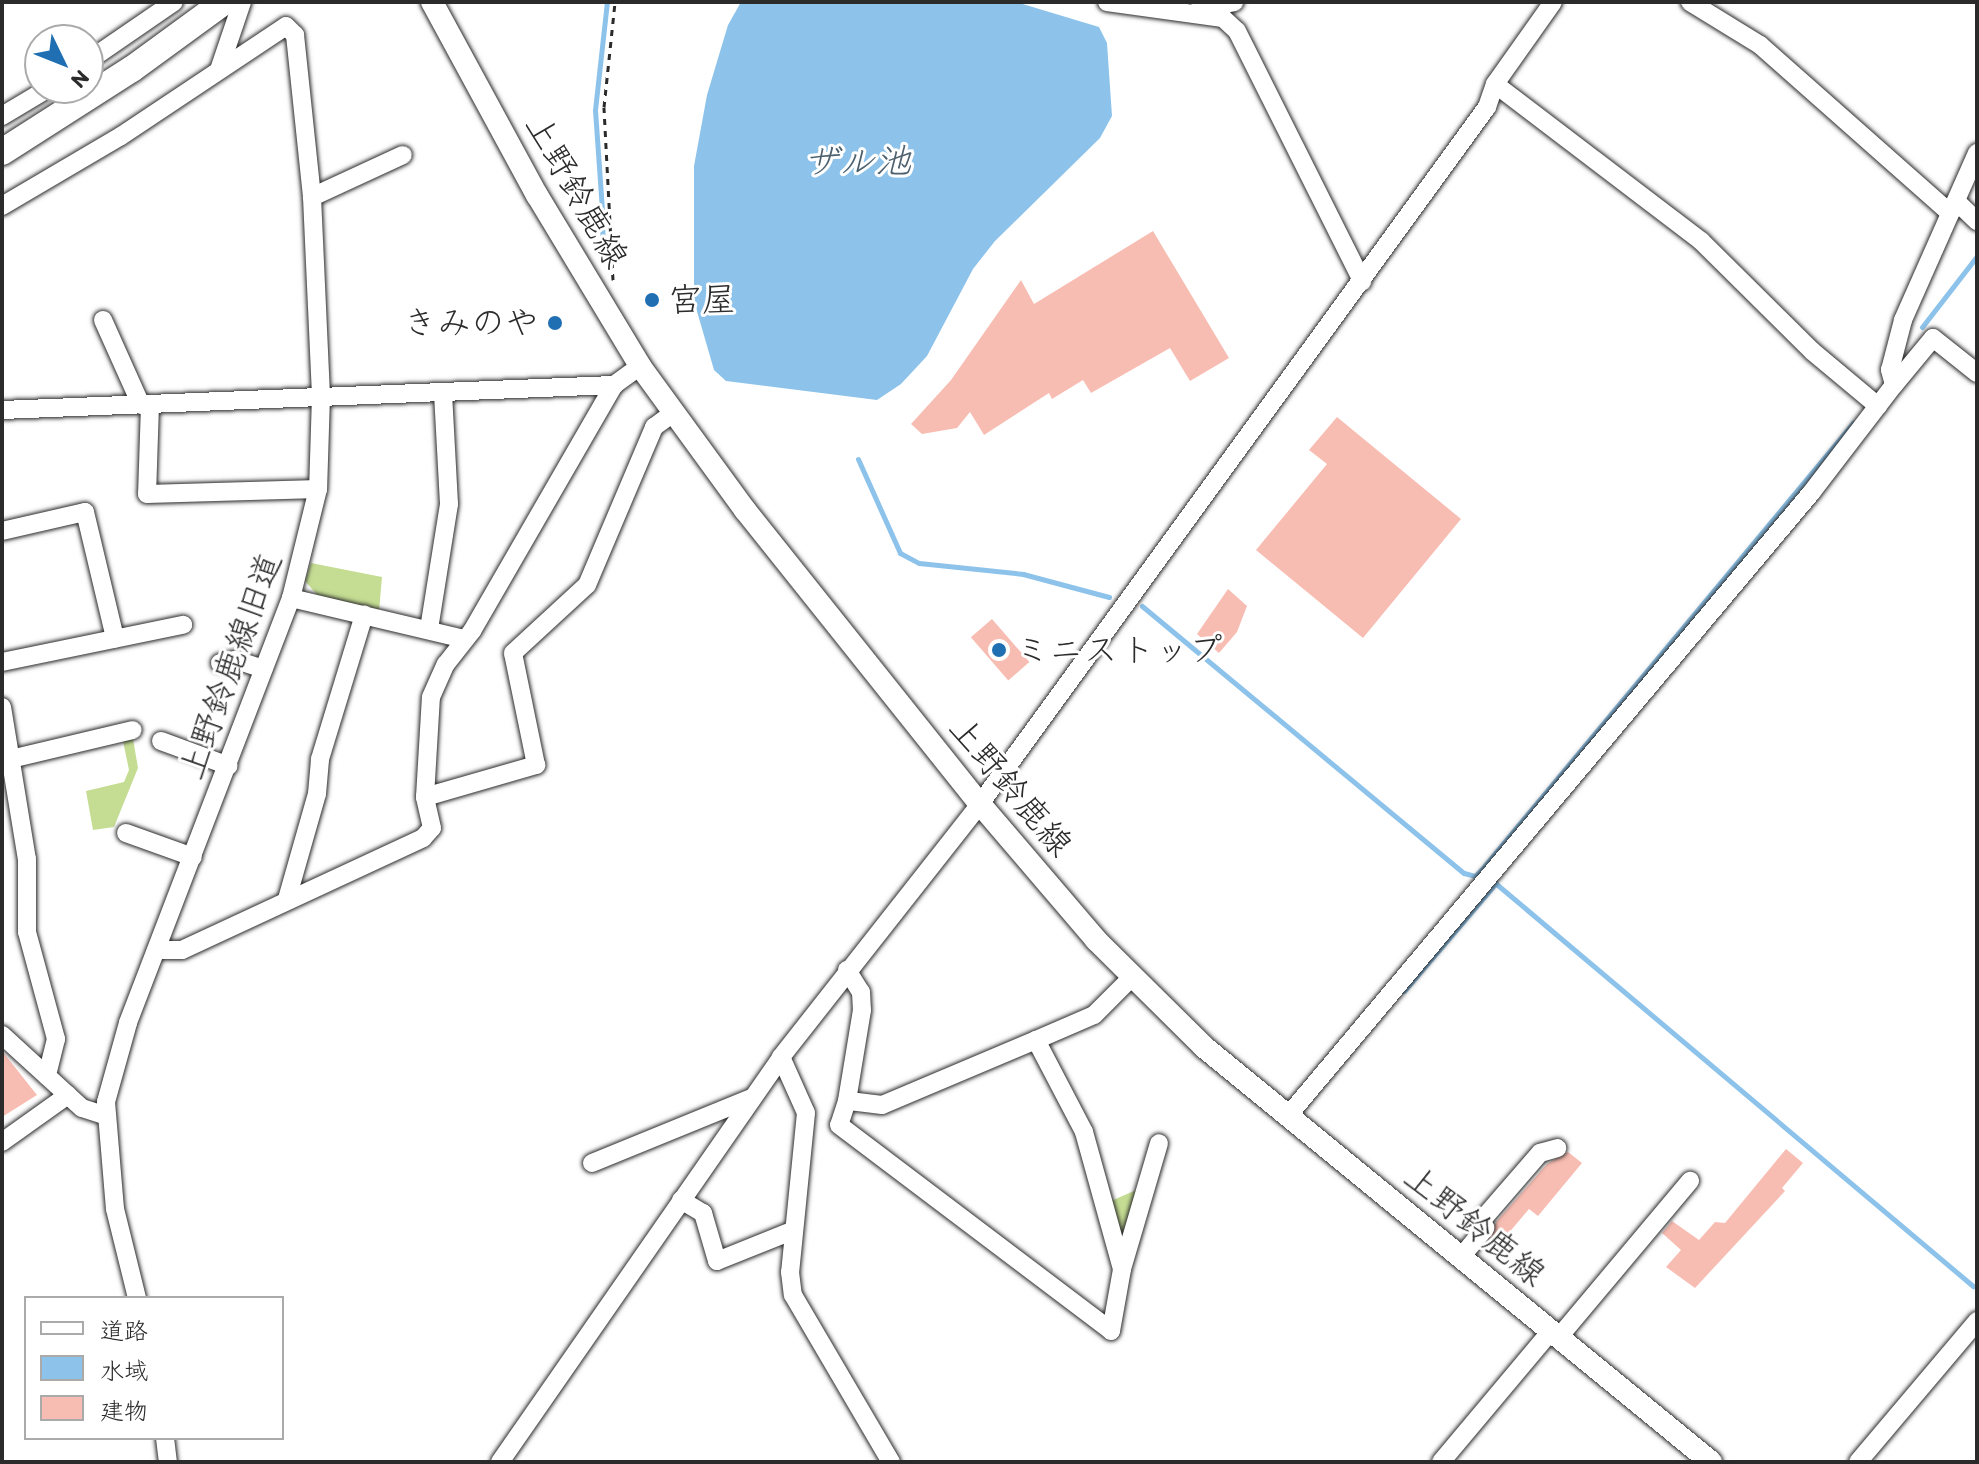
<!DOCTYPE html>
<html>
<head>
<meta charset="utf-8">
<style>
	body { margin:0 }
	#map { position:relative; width:1979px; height:1464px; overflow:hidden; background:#fff; font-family:Itim,"Klee One",sans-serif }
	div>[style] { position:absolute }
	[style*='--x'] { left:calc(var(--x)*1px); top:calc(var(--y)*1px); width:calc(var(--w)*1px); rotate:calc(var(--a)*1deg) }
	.green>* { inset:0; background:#c5dd93 }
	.water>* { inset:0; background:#8dc3ea }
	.stream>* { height:5px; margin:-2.5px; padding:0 2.5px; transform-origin:2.5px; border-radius:2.5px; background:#8dc3ea }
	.building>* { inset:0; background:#f8bdb2; transform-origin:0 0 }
	.path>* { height:3px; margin-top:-1.5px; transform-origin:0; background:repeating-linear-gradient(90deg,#2b2b2b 0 6px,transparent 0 12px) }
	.roads { filter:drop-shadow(0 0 2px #2b2b2b) drop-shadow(0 0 2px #2b2b2b) }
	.minor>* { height:18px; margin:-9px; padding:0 9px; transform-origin:9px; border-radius:9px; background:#fff }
	.major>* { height:22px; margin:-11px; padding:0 11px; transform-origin:11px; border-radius:11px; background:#fff }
	.highway>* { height:26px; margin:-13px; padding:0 13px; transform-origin:13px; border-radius:13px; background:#fff }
	.dots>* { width:22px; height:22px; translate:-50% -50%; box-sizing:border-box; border:4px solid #fff; border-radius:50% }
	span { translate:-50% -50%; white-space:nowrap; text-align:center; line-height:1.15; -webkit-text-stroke:6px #fff; paint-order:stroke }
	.street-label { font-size:34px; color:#2b2b2b }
	.poi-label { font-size:34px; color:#2b2b2b }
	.left { translate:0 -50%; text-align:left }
	.right { translate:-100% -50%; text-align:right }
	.water-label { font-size:36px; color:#4d606e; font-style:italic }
	.frame { position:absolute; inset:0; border:4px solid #2b2b2b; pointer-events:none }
	.legend { position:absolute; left:24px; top:1296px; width:260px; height:144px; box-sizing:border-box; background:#fff; border:2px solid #aaa; margin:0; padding:10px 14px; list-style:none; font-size:24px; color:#2b2b2b }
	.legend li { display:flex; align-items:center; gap:16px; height:40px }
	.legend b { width:40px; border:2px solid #aaa }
	.north { position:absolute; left:24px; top:24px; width:80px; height:80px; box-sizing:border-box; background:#fff; border:2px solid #aaa; border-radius:50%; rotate:133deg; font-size:22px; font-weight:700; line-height:32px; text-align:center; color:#2b2b2b }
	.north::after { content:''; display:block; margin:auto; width:28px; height:36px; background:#1f6fb2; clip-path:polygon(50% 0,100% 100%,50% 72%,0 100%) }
</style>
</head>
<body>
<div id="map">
	<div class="green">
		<i style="clip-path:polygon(311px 563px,382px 577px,379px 611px,319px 597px,305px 581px)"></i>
		<i style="clip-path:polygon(133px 739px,138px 768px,114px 827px,93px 830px,86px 791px,124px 782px,129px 770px,123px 741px)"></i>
		<i style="clip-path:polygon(1143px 1187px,1131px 1235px,1121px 1238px,1111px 1201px)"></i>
	</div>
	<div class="water">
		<i style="clip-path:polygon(741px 2px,1016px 2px,1099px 27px,1107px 43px,1112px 116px,1100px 138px,995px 241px,973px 269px,927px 356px,901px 384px,877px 400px,726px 381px,714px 370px,694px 301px,694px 166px,707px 95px,728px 25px)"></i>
	</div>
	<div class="stream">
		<i style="--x:602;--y:210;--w:100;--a:-94"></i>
		<i style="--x:595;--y:110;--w:109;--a:-83.7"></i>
		<i style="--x:602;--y:225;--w:36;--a:87"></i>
		<i style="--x:1922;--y:327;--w:90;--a:-52.2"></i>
		<i style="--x:858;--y:459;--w:103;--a:65.9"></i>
		<i style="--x:900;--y:553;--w:21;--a:28"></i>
		<i style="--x:919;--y:563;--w:105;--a:6"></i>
		<i style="--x:1023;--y:574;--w:89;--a:15"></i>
		<i style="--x:1142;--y:606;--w:418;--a:39.7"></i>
		<i style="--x:1464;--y:873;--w:11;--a:15"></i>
		<i style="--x:1475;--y:876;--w:8;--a:-45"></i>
		<i style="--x:1481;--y:870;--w:582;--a:-50.23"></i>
		<i style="--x:1494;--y:882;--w:627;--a:40.15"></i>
		<i style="--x:1404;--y:991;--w:142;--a:-49.6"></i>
	</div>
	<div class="building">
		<i style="clip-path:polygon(1153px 231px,1229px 358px,1190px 381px,1170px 348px,1091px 393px,1083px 380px,1052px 399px,1049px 393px,984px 435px,970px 412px,957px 428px,922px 434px,911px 424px,951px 380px,1021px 280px,1034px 304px)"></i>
		<i style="clip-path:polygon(1337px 417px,1461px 519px,1363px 638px,1256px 550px,1327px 464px,1309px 450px)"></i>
		<i style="clip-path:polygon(1228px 589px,1247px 606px,1237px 632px,1219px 653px,1197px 634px)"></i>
		<i style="left:992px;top:619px;width:57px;height:28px;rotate:49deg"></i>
		<i style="clip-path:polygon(2px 1051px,37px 1095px,2px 1117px)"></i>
		<i style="clip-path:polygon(1786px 1149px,1803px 1163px,1782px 1188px,1785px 1191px,1695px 1288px,1666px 1267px,1681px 1250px,1662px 1233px,1672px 1221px,1699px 1240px,1715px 1222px,1725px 1223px)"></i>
		<i style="clip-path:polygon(1568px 1152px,1582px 1163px,1538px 1216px,1529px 1209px,1507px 1235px,1516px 1244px,1504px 1258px,1487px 1244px,1496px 1222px,1547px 1164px)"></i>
	</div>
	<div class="path">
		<i style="--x:613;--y:280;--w:173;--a:-93"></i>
		<i style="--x:604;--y:107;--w:106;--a:-84"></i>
	</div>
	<div class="roads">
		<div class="minor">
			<i style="--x:1107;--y:2;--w:117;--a:7.9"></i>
			<i style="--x:1223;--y:18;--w:19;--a:43"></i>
			<i style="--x:1237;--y:31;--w:280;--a:63.4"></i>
			<i style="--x:1690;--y:2;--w:82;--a:31.6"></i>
			<i style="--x:1760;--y:45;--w:254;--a:41.5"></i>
			<i style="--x:1199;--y:9;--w:36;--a:-11"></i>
			<i style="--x:88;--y:61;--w:104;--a:-34.5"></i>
			<i style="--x:219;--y:70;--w:72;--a:-71.3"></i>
			<i style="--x:1495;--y:84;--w:259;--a:37.3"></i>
			<i style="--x:1701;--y:241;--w:156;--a:44.7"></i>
			<i style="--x:1812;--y:351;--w:86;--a:39.8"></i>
			<i style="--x:2;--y:116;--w:55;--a:-30.8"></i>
			<i style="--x:312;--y:197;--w:100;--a:-24.8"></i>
			<i style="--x:1956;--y:201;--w:29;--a:44"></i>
			<i style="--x:2;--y:206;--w:138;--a:-30.5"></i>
			<i style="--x:121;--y:136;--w:198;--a:-33.7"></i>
			<i style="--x:286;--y:26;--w:13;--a:45"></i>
			<i style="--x:295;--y:35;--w:163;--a:84"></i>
			<i style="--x:312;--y:197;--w:199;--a:87.4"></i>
			<i style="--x:321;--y:396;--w:93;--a:91.8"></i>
			<i style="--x:318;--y:489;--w:112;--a:103.9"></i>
			<i style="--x:291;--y:598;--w:455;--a:111"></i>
			<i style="--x:128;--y:1023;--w:82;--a:105.6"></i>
			<i style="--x:106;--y:1102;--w:107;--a:85.2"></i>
			<i style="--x:115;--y:1209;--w:92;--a:76.1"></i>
			<i style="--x:103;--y:320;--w:93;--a:65.9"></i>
			<i style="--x:1894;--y:385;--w:61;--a:-50.3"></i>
			<i style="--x:1933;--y:338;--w:56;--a:38.5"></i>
			<i style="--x:150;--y:405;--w:89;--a:91.9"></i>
			<i style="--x:147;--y:494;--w:171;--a:-1.7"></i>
			<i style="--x:2;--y:410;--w:613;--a:-2.34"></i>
			<i style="--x:2;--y:531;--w:85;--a:-12.9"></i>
			<i style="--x:85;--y:512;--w:130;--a:76.6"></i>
			<i style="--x:291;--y:598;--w:179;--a:13.3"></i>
			<i style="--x:429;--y:629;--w:127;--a:-80.9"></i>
			<i style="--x:449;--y:504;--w:112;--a:-93.1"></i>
			<i style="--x:2;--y:662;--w:185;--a:-11.6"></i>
			<i style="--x:220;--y:663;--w:16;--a:-11"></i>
			<i style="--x:236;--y:660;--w:29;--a:18"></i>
			<i style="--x:2;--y:707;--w:154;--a:80.7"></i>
			<i style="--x:27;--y:859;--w:73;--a:90"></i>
			<i style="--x:27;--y:932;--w:111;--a:74.8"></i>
			<i style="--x:56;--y:1039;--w:38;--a:104"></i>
			<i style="--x:161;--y:741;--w:72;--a:20.2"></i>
			<i style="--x:11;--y:759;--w:125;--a:-13.4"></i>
			<i style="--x:425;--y:797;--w:116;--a:-16.1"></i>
			<i style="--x:536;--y:765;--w:114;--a:-101.6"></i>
			<i style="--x:513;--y:653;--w:100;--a:-42.6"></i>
			<i style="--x:587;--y:585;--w:172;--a:-67"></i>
			<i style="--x:654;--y:427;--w:24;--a:-36"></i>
			<i style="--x:126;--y:833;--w:71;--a:19.7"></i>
			<i style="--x:287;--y:899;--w:109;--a:-74.1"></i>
			<i style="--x:317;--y:794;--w:35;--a:-85"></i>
			<i style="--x:320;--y:759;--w:151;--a:-73"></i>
			<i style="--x:159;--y:950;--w:23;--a:0"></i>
			<i style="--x:182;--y:950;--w:266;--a:-24.9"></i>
			<i style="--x:423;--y:838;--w:13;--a:-48"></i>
			<i style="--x:432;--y:828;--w:32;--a:-103"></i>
			<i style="--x:425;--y:797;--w:100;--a:-86.6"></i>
			<i style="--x:431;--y:697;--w:36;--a:-66"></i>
			<i style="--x:446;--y:664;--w:42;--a:-51.8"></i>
			<i style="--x:472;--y:631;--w:284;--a:-60"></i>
			<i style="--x:614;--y:385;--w:32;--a:-36"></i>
			<i style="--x:847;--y:970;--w:26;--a:58"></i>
			<i style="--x:861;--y:992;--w:18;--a:87"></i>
			<i style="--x:862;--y:1010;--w:92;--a:99.4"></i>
			<i style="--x:1131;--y:978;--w:52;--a:135"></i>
			<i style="--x:1094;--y:1015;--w:63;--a:156.7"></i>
			<i style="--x:1036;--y:1040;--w:167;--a:157.1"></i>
			<i style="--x:882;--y:1105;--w:35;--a:-173"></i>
			<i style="--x:847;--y:1101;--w:25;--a:108"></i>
			<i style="--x:839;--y:1125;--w:341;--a:37.1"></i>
			<i style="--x:1111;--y:1331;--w:63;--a:-79.9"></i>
			<i style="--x:1122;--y:1269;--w:131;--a:-73.6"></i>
			<i style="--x:2;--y:1035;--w:108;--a:42.4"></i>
			<i style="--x:82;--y:1108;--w:22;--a:18"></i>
			<i style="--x:1036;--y:1040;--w:104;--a:62.4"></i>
			<i style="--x:1084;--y:1132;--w:142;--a:74.5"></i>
			<i style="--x:781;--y:1057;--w:61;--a:65.9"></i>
			<i style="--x:806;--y:1113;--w:160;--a:95.7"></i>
			<i style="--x:790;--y:1272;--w:23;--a:83"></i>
			<i style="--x:793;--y:1295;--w:194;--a:59.6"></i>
			<i style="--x:1287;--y:1117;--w:815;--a:-49.98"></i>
			<i style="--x:1811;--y:493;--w:136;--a:-52.5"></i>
			<i style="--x:1894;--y:385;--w:16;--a:-105"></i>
			<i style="--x:1890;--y:370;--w:52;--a:-75.4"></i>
			<i style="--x:1903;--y:320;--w:183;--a:-66.1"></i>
			<i style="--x:2;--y:1142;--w:81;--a:-35.5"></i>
			<i style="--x:592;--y:1163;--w:172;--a:-22.2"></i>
			<i style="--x:681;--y:1200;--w:26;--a:31"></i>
			<i style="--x:703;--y:1213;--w:50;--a:73.7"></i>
			<i style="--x:717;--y:1261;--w:83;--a:-21.9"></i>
			<i style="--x:1461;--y:1257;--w:38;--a:-50"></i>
			<i style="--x:1485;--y:1228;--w:9;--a:-111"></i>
			<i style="--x:1482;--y:1220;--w:89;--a:-49.1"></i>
			<i style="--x:1540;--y:1153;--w:18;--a:-16"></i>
			<i style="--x:1559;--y:1337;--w:204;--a:-50"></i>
			<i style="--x:165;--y:1438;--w:24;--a:83"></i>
			<i style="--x:500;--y:1462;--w:493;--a:-55.2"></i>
			<i style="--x:781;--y:1057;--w:322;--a:-51.8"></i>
			<i style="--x:980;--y:804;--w:862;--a:-53.97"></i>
			<i style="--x:1487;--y:107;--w:24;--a:-71"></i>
			<i style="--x:1495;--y:84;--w:100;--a:-54.7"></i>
			<i style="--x:1441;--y:1462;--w:171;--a:-50"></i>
			<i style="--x:1858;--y:1462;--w:185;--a:-49.8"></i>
		</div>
		<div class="major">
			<i style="--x:432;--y:2;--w:220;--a:61.5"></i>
			<i style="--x:537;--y:195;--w:200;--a:58.9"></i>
			<i style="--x:640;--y:366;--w:178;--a:53.9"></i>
			<i style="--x:745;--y:510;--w:376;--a:51.4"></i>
			<i style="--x:980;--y:804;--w:179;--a:49.5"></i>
			<i style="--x:1096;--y:940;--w:152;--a:44.7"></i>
			<i style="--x:1204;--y:1047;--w:655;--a:39.3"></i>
		</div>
		<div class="highway">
			<i style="--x:2;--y:152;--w:154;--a:-32.6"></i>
			<i style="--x:132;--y:69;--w:114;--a:-36.1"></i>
		</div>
	</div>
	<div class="dots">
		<i style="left:652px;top:300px;background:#1f6fb2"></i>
		<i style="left:555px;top:323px;background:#1f6fb2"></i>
		<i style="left:999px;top:650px;background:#1f6fb2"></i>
	</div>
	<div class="street-label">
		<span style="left:577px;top:191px;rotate:60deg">上野鈴鹿線</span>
		<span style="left:230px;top:666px;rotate:-70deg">上野鈴鹿線旧道</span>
		<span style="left:1011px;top:786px;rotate:50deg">上野鈴鹿線</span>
		<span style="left:1475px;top:1225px;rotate:39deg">上野鈴鹿線</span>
	</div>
	<div class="poi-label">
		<span class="left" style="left:668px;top:300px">宮屋</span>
		<span class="right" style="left:539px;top:323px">きみのや</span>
		<span class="left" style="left:1015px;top:650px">ミニストップ</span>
	</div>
	<div class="water-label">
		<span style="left:857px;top:161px">ザル池</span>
	</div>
	<div class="frame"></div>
	<ul class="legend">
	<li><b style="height:10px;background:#fff"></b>道路</li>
	<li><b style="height:22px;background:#8dc3ea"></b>水域</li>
	<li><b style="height:22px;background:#f8bdb2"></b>建物</li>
	</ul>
	<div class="north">N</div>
</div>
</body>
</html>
